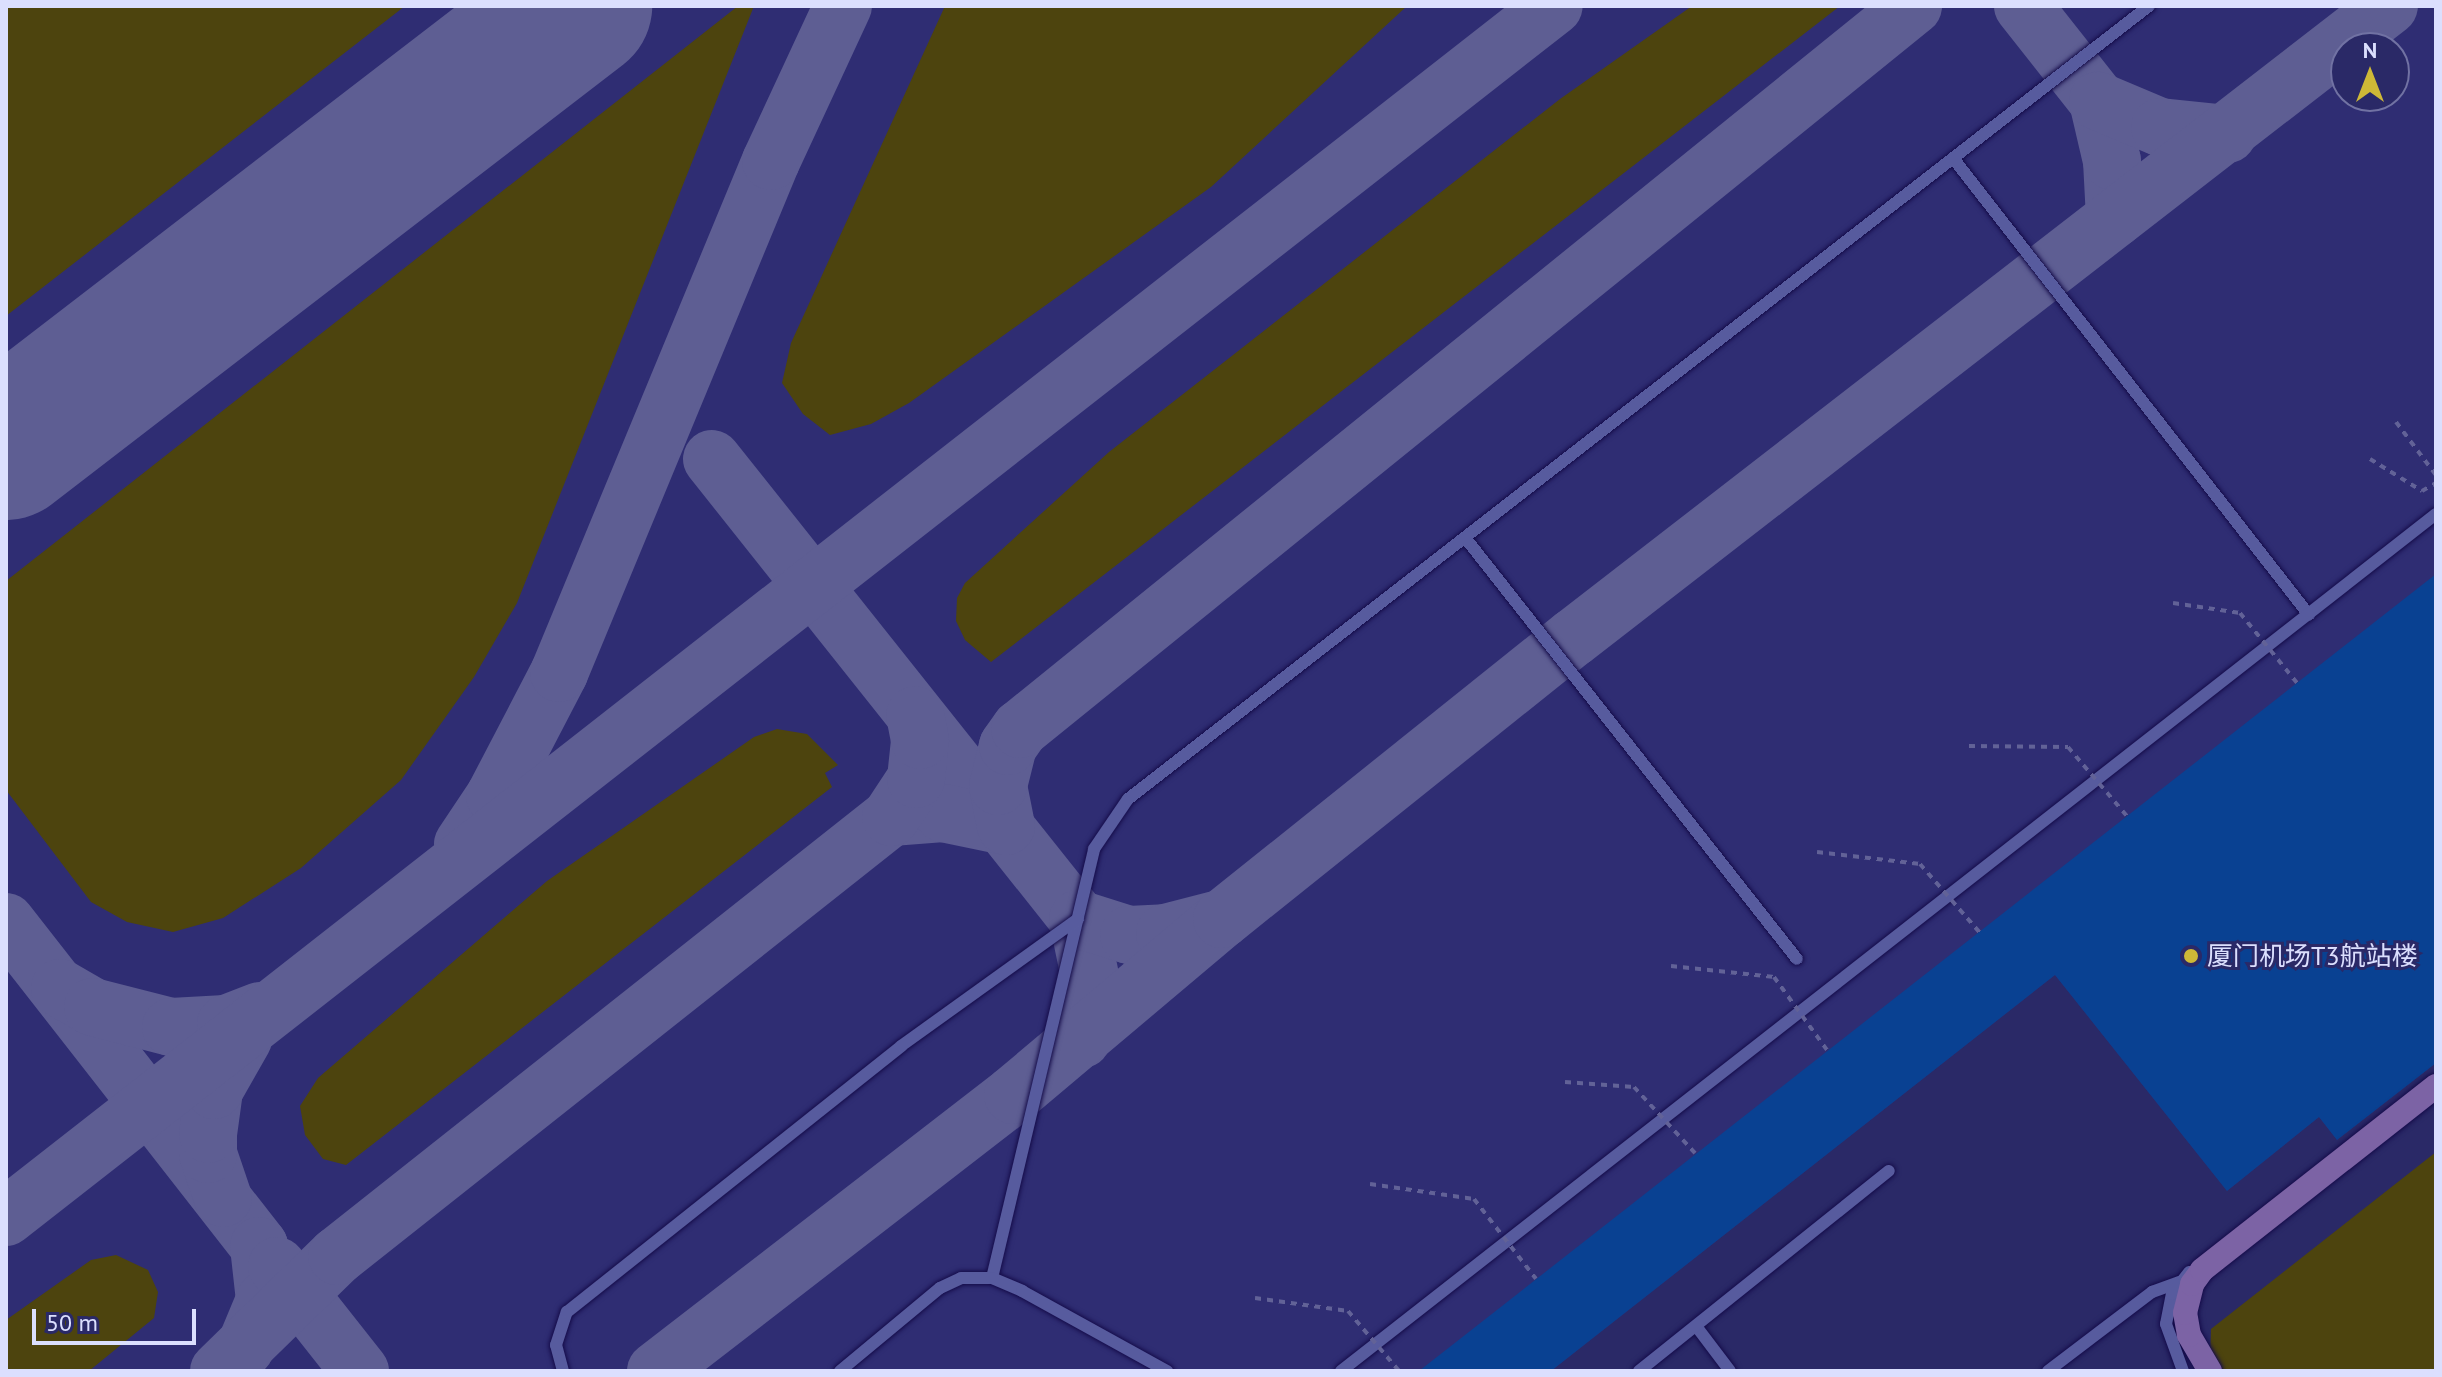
<!DOCTYPE html>
<html>
<head>
<meta charset="utf-8">
<style>
	body { margin:0 }
	#map { position:relative; width:2442px; height:1377px; overflow:hidden; background:#2a2967; font-family:"PT Sans","Noto Sans SC",sans-serif }
	div>[style] { position:absolute }
	[style*='--x'] { left:calc(var(--x)*1px); top:calc(var(--y)*1px); width:calc(var(--w)*1px); rotate:calc(var(--a)*1deg) }
	.built>* { inset:0; background:#2f2d73 }
	.green>* { inset:0; background:#4d440e }
	.taxiway>* { height:58px; margin:-29px; padding:0 29px; transform-origin:29px; border-radius:29px; background:#5e5e93 }
	.runway>* { height:148px; margin:-74px; padding:0 74px; transform-origin:74px; border-radius:74px; background:#5e5e93 }
	.building>* { inset:0; background:#094192 }
	.path>* { height:4px; margin-top:-2px; transform-origin:0; background:repeating-linear-gradient(90deg,#626297 0 6px,transparent 0 12px) }
	.roads { filter:drop-shadow(0 0 2px #150c4a) drop-shadow(0 0 2px #150c4a) }
	.lane>* { height:12px; margin:-6px; padding:0 6px; transform-origin:6px; border-radius:6px; background:#575b9e }
	.secondary>* { height:24px; margin:-12px; padding:0 12px; transform-origin:12px; border-radius:12px; background:#7c63a5 }
	.path-bridge>* { height:4px; margin-top:-2px; transform-origin:0; background:repeating-linear-gradient(90deg,#626297 0 6px,transparent 0 12px) }
	.dots>* { width:22px; height:22px; translate:-50% -50%; box-sizing:border-box; border:4px solid #2a2967; border-radius:50% }
	span { translate:-50% -50%; white-space:nowrap; text-align:center; line-height:1.15; -webkit-text-stroke:6px #2a2967; paint-order:stroke }
	.poi-label { font-size:26px; color:#dbdffe }
	.left { translate:0 -50%; text-align:left }
	.frame { position:absolute; inset:0; border:8px solid #dbdffe; pointer-events:none }
	.north { position:absolute; left:2330px; top:32px; width:80px; height:80px; box-sizing:border-box; background:#2a2967; border:2px solid #7172a3; border-radius:50%; rotate:0deg; font-size:22px; font-weight:700; line-height:32px; text-align:center; color:#dbdffe }
	.north::after { content:''; display:block; margin:auto; width:28px; height:36px; background:#ceb837; clip-path:polygon(50% 0,100% 100%,50% 72%,0 100%) }
	.scale { position:absolute; left:32px; top:1309px; width:164px; height:36px; box-sizing:border-box; border:4px solid #dbdffe; border-top:0; padding-left:10px; font-size:24px; line-height:28px; white-space:nowrap; color:#dbdffe; -webkit-text-stroke:6px #2a2967; paint-order:stroke }
</style>
</head>
<body>
<div id="map">
	<div class="built">
		<i style="clip-path:polygon(evenodd,6px 6px,2436px 6px,2436px 1063px,2337px 1140px,2319px 1117px,2227px 1191px,2055px 975px,1551px 1371px,6px 1371px,6px 6px,2346px 48px,2394px 48px,2394px 96px,2346px 96px,2346px 48px)"></i>
	</div>
	<div class="green">
		<i style="clip-path:polygon(6px 6px,405px 6px,6px 316px)"></i>
		<i style="clip-path:polygon(738px 6px,754px 6px,517px 603px,474px 677px,401px 780px,301px 868px,223px 918px,173px 932px,127px 922px,91px 902px,6px 790px,6px 581px)"></i>
		<i style="clip-path:polygon(945px 6px,1407px 6px,1211px 187px,909px 403px,871px 424px,830px 435px,803px 414px,782px 383px,791px 343px)"></i>
		<i style="clip-path:polygon(1692px 6px,1840px 6px,991px 662px,965px 640px,956px 621px,957px 598px,965px 583px,1109px 452px,1560px 99px)"></i>
		<i style="clip-path:polygon(777px 729px,807px 734px,838px 765px,825px 773px,832px 787px,346px 1165px,323px 1159px,305px 1135px,300px 1106px,318px 1078px,547px 881px,754px 737px)"></i>
		<i style="clip-path:polygon(2436px 1152px,2436px 1371px,2220px 1371px,2210px 1358px,2211px 1329px)"></i>
		<i style="clip-path:polygon(116px 1255px,148px 1270px,158px 1292px,154px 1318px,89px 1371px,6px 1371px,6px 1320px,91px 1260px)"></i>
	</div>
	<div class="taxiway">
		<i style="--x:2023;--y:6;--w:121;--a:51.7"></i>
		<i style="--x:2115;--y:218;--w:57;--a:-93"></i>
		<i style="--x:2112;--y:161;--w:62;--a:-103.1"></i>
		<i style="--x:2098;--y:101;--w:67;--a:22.8"></i>
		<i style="--x:2160;--y:127;--w:68;--a:5.9"></i>
		<i style="--x:712;--y:459;--w:588;--a:51.49"></i>
		<i style="--x:891;--y:817;--w:52;--a:-4.4"></i>
		<i style="--x:943;--y:813;--w:64;--a:11.7"></i>
		<i style="--x:1006;--y:826;--w:41;--a:-101.3"></i>
		<i style="--x:998;--y:786;--w:41;--a:-76"></i>
		<i style="--x:1008;--y:746;--w:21;--a:-55"></i>
		<i style="--x:1020;--y:729;--w:1149;--a:-38.99"></i>
		<i style="--x:463;--y:844;--w:58;--a:-56.3"></i>
		<i style="--x:495;--y:796;--w:139;--a:-62.5"></i>
		<i style="--x:559;--y:673;--w:554;--a:-67.51"></i>
		<i style="--x:771;--y:161;--w:171;--a:-65.1"></i>
		<i style="--x:6;--y:922;--w:411;--a:52"></i>
		<i style="--x:259;--y:1246;--w:54;--a:83.7"></i>
		<i style="--x:265;--y:1300;--w:52;--a:112.6"></i>
		<i style="--x:60;--y:988;--w:38;--a:30"></i>
		<i style="--x:93;--y:1007;--w:81;--a:14.4"></i>
		<i style="--x:171;--y:1027;--w:55;--a:-3.1"></i>
		<i style="--x:226;--y:1024;--w:36;--a:-21"></i>
		<i style="--x:1082;--y:1039;--w:59;--a:-81.2"></i>
		<i style="--x:1091;--y:981;--w:63;--a:-101.8"></i>
		<i style="--x:1078;--y:919;--w:53;--a:17.4"></i>
		<i style="--x:1129;--y:935;--w:36;--a:-3"></i>
		<i style="--x:1165;--y:933;--w:53;--a:-14.3"></i>
		<i style="--x:223;--y:1198;--w:46;--a:-108.8"></i>
		<i style="--x:208;--y:1154;--w:20;--a:-90"></i>
		<i style="--x:208;--y:1134;--w:44;--a:-82.2"></i>
		<i style="--x:214;--y:1090;--w:59;--a:-60.4"></i>
		<i style="--x:6;--y:1217;--w:1965;--a:-38.04"></i>
		<i style="--x:277;--y:1266;--w:134;--a:51.7"></i>
		<i style="--x:219;--y:1371;--w:165;--a:-44.3"></i>
		<i style="--x:337;--y:1256;--w:707;--a:-38.39"></i>
		<i style="--x:891;--y:817;--w:45;--a:-56.7"></i>
		<i style="--x:916;--y:779;--w:39;--a:-84"></i>
		<i style="--x:920;--y:740;--w:25;--a:-101"></i>
		<i style="--x:656;--y:1371;--w:451;--a:-37.7"></i>
		<i style="--x:1013;--y:1095;--w:273;--a:-40.1"></i>
		<i style="--x:1222;--y:919;--w:450;--a:-38.7"></i>
		<i style="--x:1573;--y:638;--w:1032;--a:-37.76"></i>
	</div>
	<div class="runway">
		<i style="--x:6;--y:446;--w:722;--a:-37.57"></i>
	</div>
	<div class="building">
		<i style="clip-path:polygon(2436px 574px,2436px 1063px,2337px 1140px,2319px 1117px,2227px 1191px,2055px 975px,1551px 1371px,1419px 1371px)"></i>
	</div>
	<div class="path">
		<i style="--x:2396;--y:422;--w:66;--a:53"></i>
		<i style="--x:2370;--y:459;--w:61;--a:31.6"></i>
		<i style="--x:2422;--y:491;--w:16;--a:-30"></i>
	</div>
	<div class="roads">
		<div class="lane">
			<i style="--x:1953;--y:158;--w:579;--a:52.08"></i>
			<i style="--x:1467;--y:540;--w:533;--a:51.78"></i>
			<i style="--x:992;--y:1278;--w:441;--a:-76.6"></i>
			<i style="--x:1094;--y:849;--w:60;--a:-55.8"></i>
			<i style="--x:1128;--y:799;--w:1293;--a:-37.84"></i>
			<i style="--x:1696;--y:1326;--w:56;--a:52.9"></i>
			<i style="--x:563;--y:1371;--w:27;--a:-105"></i>
			<i style="--x:556;--y:1345;--w:35;--a:-72"></i>
			<i style="--x:567;--y:1312;--w:427;--a:-38.5"></i>
			<i style="--x:901;--y:1046;--w:218;--a:-35.7"></i>
			<i style="--x:840;--y:1371;--w:130;--a:-39.7"></i>
			<i style="--x:940;--y:1288;--w:23;--a:-25"></i>
			<i style="--x:961;--y:1278;--w:31;--a:0"></i>
			<i style="--x:992;--y:1278;--w:33;--a:23"></i>
			<i style="--x:1022;--y:1291;--w:166;--a:28.9"></i>
			<i style="--x:1341;--y:1371;--w:1390;--a:-38.05"></i>
			<i style="--x:1639;--y:1371;--w:320;--a:-38.7"></i>
			<i style="--x:2048;--y:1371;--w:131;--a:-37.2"></i>
			<i style="--x:2152;--y:1292;--w:30;--a:-20"></i>
			<i style="--x:2183;--y:1371;--w:50;--a:-109.9"></i>
			<i style="--x:2166;--y:1324;--w:31;--a:-79"></i>
			<i style="--x:2172;--y:1294;--w:28;--a:-52"></i>
		</div>
		<div class="secondary">
			<i style="--x:2210;--y:1371;--w:42;--a:-120.3"></i>
			<i style="--x:2189;--y:1335;--w:22;--a:-100"></i>
			<i style="--x:2185;--y:1313;--w:30;--a:-76"></i>
			<i style="--x:2192;--y:1284;--w:17;--a:-54"></i>
			<i style="--x:2202;--y:1270;--w:298;--a:-38.2"></i>
		</div>
	</div>
	<div class="path-bridge">
		<i style="--x:2173;--y:603;--w:68;--a:8.5"></i>
		<i style="--x:2240;--y:613;--w:90;--a:50.8"></i>
		<i style="--x:1969;--y:746;--w:99;--a:0.6"></i>
		<i style="--x:2068;--y:747;--w:91;--a:49.5"></i>
		<i style="--x:1817;--y:852;--w:104;--a:6.6"></i>
		<i style="--x:1920;--y:864;--w:94;--a:48.9"></i>
		<i style="--x:1671;--y:966;--w:104;--a:6.1"></i>
		<i style="--x:1774;--y:977;--w:90;--a:54"></i>
		<i style="--x:1565;--y:1082;--w:69;--a:4.1"></i>
		<i style="--x:1634;--y:1087;--w:90;--a:47.3"></i>
		<i style="--x:1370;--y:1184;--w:105;--a:8.2"></i>
		<i style="--x:1474;--y:1199;--w:101;--a:52.2"></i>
		<i style="--x:1255;--y:1298;--w:94;--a:8"></i>
		<i style="--x:1348;--y:1311;--w:79;--a:49.6"></i>
	</div>
	<div class="dots">
		<i style="left:2191px;top:956px;background:#ceb837"></i>
	</div>
	<div class="poi-label">
		<span class="left" style="left:2207px;top:956px">厦门机场T3航站楼</span>
	</div>
	<div class="frame"></div>
	<div class="north">N</div>
	<div class="scale">50 m</div>
</div>
</body>
</html>
